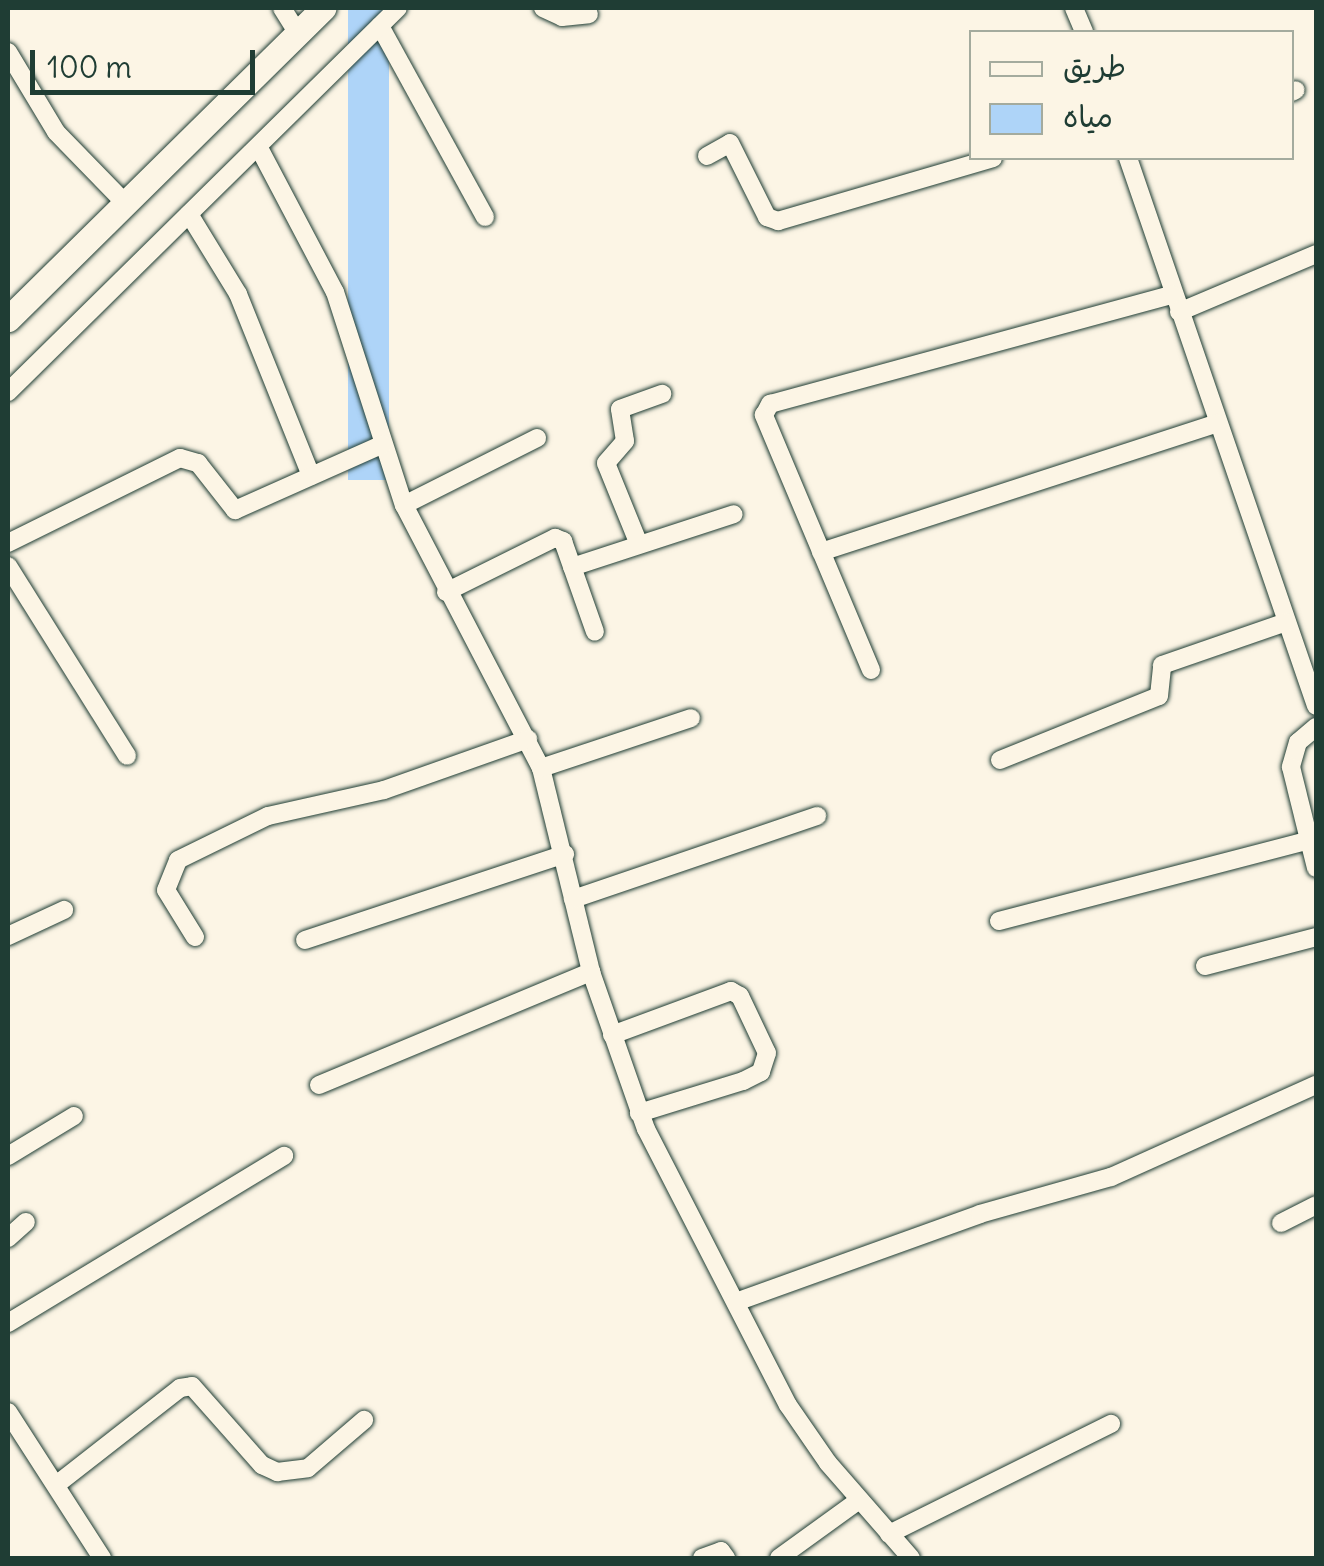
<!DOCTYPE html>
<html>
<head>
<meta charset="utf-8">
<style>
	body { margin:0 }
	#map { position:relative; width:1324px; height:1566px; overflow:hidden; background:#fcf5e5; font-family:Delius,"Playpen Sans Arabic",sans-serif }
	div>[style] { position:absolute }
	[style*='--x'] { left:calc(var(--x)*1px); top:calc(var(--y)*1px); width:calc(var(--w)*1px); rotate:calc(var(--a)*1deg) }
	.water>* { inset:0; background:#aed4f8; transform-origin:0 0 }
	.roads { filter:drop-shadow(0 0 2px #1f3d34) drop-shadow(0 0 2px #1f3d34) }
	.street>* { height:18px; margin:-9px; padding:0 9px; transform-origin:9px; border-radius:9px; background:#fcf5e5 }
	.secondary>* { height:25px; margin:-12.5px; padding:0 12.5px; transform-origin:12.5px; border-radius:12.5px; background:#fcf5e5 }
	span { translate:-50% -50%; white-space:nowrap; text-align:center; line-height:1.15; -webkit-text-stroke:8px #fcf5e5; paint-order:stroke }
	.frame { position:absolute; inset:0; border:10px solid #1f3d34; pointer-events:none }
	.legend { position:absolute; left:969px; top:30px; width:325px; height:130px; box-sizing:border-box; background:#fcf5e5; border:2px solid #a4ab9e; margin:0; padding:12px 18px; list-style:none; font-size:30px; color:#1f3d34 }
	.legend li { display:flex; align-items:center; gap:20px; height:50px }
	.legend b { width:50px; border:2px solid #a4ab9e }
	.scale { position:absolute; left:30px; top:50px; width:225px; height:45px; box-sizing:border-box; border:5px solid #1f3d34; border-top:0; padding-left:12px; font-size:30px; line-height:35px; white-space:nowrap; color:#1f3d34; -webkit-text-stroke:8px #fcf5e5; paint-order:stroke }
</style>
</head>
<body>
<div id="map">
	<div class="water">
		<i style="left:348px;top:8px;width:41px;height:472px"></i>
	</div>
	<div class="roads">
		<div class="street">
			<i style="--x:282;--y:8;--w:28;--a:58"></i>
			<i style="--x:543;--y:8;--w:21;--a:25"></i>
			<i style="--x:562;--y:17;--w:27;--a:-6"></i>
			<i style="--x:1074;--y:8;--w:26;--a:67"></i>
			<i style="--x:380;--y:26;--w:218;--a:61.2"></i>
			<i style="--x:8;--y:52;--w:93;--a:59"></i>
			<i style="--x:56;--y:132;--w:99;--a:45.8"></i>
			<i style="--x:1292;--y:92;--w:4;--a:-27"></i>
			<i style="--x:259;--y:148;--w:163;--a:62.2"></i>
			<i style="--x:335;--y:292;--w:224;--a:72.1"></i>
			<i style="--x:404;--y:505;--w:297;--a:62.5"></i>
			<i style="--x:541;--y:768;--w:210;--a:76.2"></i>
			<i style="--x:591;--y:972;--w:166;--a:70.7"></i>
			<i style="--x:646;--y:1129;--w:310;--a:62.8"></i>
			<i style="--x:788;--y:1405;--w:70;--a:55.4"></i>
			<i style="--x:828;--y:1463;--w:126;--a:48.9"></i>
			<i style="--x:707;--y:156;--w:26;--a:-29"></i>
			<i style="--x:730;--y:143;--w:83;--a:63.4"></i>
			<i style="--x:767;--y:217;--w:12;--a:20"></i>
			<i style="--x:778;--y:221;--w:224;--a:-16.3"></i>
			<i style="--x:1128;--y:158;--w:579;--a:71.06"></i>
			<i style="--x:189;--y:214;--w:94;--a:58.5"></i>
			<i style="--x:238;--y:294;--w:196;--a:68.1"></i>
			<i style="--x:1179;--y:312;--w:149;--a:-22.9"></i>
			<i style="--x:8;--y:392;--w:547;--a:-44.56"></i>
			<i style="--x:404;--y:505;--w:149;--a:-26.7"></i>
			<i style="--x:638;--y:542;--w:85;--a:-112.1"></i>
			<i style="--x:606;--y:463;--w:29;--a:-49"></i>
			<i style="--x:625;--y:441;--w:32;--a:-99"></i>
			<i style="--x:620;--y:409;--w:45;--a:-19.7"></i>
			<i style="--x:8;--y:543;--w:192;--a:-26.3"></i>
			<i style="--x:180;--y:458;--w:19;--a:16"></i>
			<i style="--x:198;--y:463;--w:60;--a:51.8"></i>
			<i style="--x:235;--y:510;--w:162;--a:-24"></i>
			<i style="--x:821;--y:552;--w:416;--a:-18"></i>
			<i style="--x:8;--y:566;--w:224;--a:57.9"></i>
			<i style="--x:572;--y:567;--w:170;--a:-18.1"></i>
			<i style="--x:446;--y:592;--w:122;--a:-26.4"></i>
			<i style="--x:555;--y:538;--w:9;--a:21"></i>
			<i style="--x:563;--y:541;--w:96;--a:70.6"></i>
			<i style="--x:871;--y:670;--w:277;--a:-112.8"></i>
			<i style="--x:764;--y:415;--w:13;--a:-61"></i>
			<i style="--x:770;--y:404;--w:417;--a:-15.2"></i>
			<i style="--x:1316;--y:727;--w:23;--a:140"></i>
			<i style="--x:1298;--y:742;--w:26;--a:106"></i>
			<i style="--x:1291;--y:767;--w:104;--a:76.1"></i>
			<i style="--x:1000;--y:760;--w:171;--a:-21.9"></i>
			<i style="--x:1159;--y:696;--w:31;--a:-84"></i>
			<i style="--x:1162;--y:665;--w:131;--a:-19.1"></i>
			<i style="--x:541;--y:768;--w:158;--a:-18.4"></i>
			<i style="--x:573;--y:899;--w:258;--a:-18.8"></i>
			<i style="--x:999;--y:921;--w:320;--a:-14.6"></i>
			<i style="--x:8;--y:936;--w:62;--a:-24.9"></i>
			<i style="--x:195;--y:937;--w:55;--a:-121.7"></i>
			<i style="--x:166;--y:890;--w:32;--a:-68"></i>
			<i style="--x:178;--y:860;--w:100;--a:-26.1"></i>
			<i style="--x:268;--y:816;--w:119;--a:-12.6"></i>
			<i style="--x:384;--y:790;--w:153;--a:-19.5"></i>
			<i style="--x:305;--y:940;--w:274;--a:-18.3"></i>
			<i style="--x:1205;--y:966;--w:115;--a:-14.6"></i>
			<i style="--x:612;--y:1035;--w:127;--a:-20.3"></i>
			<i style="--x:731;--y:991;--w:10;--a:29"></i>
			<i style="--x:740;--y:996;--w:63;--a:64.7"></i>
			<i style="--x:767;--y:1053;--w:20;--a:108"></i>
			<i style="--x:761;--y:1072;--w:20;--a:153"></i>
			<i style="--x:743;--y:1081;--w:109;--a:162.9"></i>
			<i style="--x:319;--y:1085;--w:295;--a:-22.6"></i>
			<i style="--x:8;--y:1156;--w:77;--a:-31.2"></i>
			<i style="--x:1281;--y:1223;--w:39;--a:-27"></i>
			<i style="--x:8;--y:1238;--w:24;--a:-42"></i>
			<i style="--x:736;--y:1302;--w:259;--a:-19.8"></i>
			<i style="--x:980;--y:1214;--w:136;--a:-15.8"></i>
			<i style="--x:1111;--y:1177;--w:225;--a:-24.2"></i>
			<i style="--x:8;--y:1323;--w:323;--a:-31.2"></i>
			<i style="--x:8;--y:1412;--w:174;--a:57.2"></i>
			<i style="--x:56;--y:1485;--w:157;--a:-38"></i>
			<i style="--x:180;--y:1388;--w:12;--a:-9"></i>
			<i style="--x:192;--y:1386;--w:106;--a:48.5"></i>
			<i style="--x:262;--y:1465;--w:17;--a:25"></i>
			<i style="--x:277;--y:1472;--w:31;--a:-7"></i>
			<i style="--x:308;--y:1468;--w:74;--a:-40.6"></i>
			<i style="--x:889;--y:1534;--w:248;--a:-26.4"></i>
			<i style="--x:702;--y:1558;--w:20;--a:-20"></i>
			<i style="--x:721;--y:1551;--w:9;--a:54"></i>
			<i style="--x:779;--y:1558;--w:99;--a:-35.9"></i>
		</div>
		<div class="secondary">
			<i style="--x:8;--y:319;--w:443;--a:-44.6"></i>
		</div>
	</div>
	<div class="frame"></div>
	<ul class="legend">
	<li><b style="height:12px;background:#fcf5e5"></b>طريق</li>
	<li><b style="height:28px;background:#aed4f8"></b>مياه</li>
	</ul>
	<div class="scale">100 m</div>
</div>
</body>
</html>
